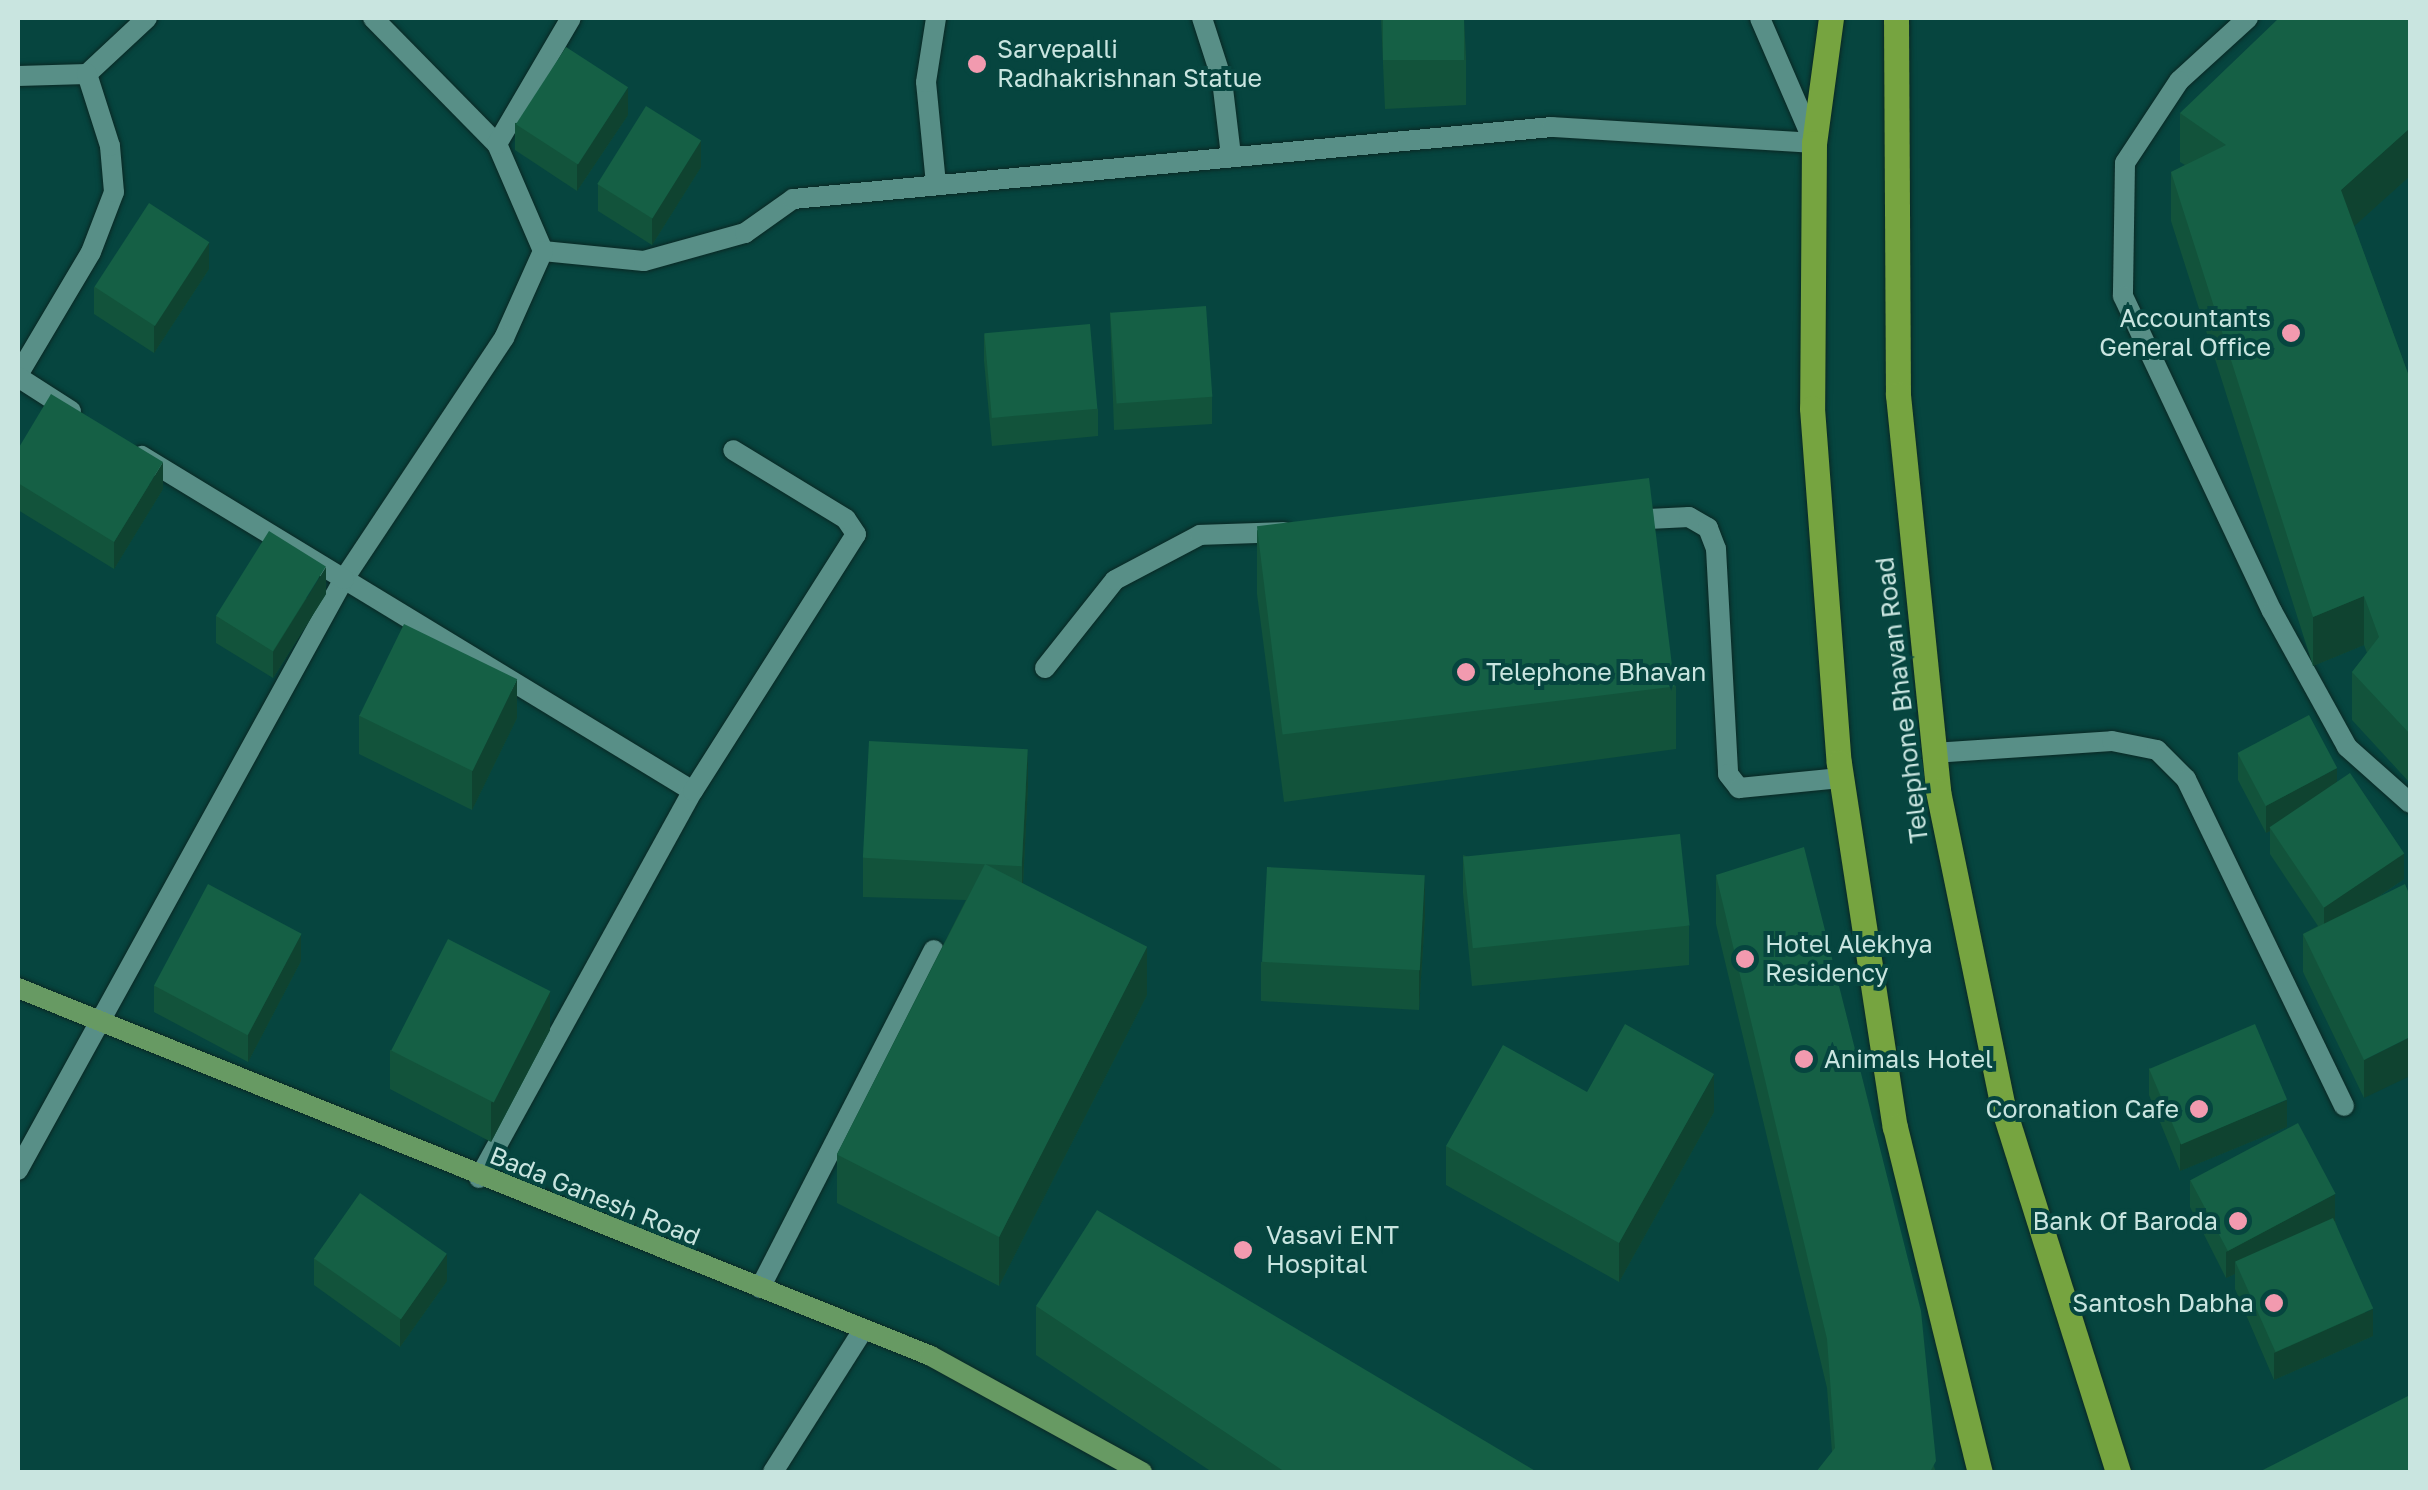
<!DOCTYPE html>
<html>
<head>
<meta charset="utf-8">
<style>
	body { margin:0 }
	#map { position:relative; width:2428px; height:1490px; overflow:hidden; background:#06453f; font-family:"Golos Text",sans-serif }
	div>[style] { position:absolute }
	[style*='--x'] { left:calc(var(--x)*1px); top:calc(var(--y)*1px); width:calc(var(--w)*1px); rotate:calc(var(--a)*1deg) }
	.roads { filter:drop-shadow(0 0 2px #0a2824) drop-shadow(0 0 2px #0a2824) }
	.lane>* { height:20px; margin:-10px; padding:0 10px; transform-origin:10px; border-radius:10px; background:#588f87 }
	.street>* { height:20px; margin:-10px; padding:0 10px; transform-origin:10px; border-radius:10px; background:#588f87 }
	.secondary>* { height:20px; margin:-10px; padding:0 10px; transform-origin:10px; border-radius:10px; background:#679a63 }
	.primary>* { height:25px; margin:-12.5px; padding:0 12.5px; transform-origin:12.5px; border-radius:12.5px; background:#76a440 }
	.wall>* { inset:0; background:#12533b }
	.shaded-wall>* { inset:0; background:#0f4330 }
	.building>* { inset:0; background:#156045; transform-origin:0 0 }
	.dots>* { width:28px; height:28px; translate:-50% -50%; box-sizing:border-box; border:5px solid #06453f; border-radius:50% }
	span { translate:-50% -50%; white-space:nowrap; text-align:center; line-height:1.15; -webkit-text-stroke:8px #06453f; paint-order:stroke }
	.poi-label { font-size:25px; color:#c9e5e0 }
	.left { translate:0 -50%; text-align:left }
	.right { translate:-100% -50%; text-align:right }
	.street-label { font-size:25px; color:#c9e5e0 }
	.frame { position:absolute; inset:0; border:20px solid #c9e5e0; pointer-events:none }
</style>
</head>
<body>
<div id="map">
	<div class="roads">
		<div class="lane">
			<i style="--x:1202;--y:18;--w:65;--a:72.1"></i>
			<i style="--x:1222;--y:80;--w:76;--a:83.2"></i>
			<i style="--x:2248;--y:18;--w:93;--a:137.6"></i>
			<i style="--x:2179;--y:81;--w:98;--a:123.4"></i>
			<i style="--x:2125;--y:163;--w:133;--a:90.9"></i>
			<i style="--x:2123;--y:296;--w:348;--a:64.7"></i>
			<i style="--x:2272;--y:611;--w:155;--a:61.1"></i>
			<i style="--x:2347;--y:747;--w:84;--a:41.6"></i>
			<i style="--x:936;--y:184;--w:102;--a:-95.6"></i>
			<i style="--x:926;--y:82;--w:65;--a:-81.1"></i>
			<i style="--x:543;--y:251;--w:101;--a:5.7"></i>
			<i style="--x:644;--y:261;--w:105;--a:-15.5"></i>
			<i style="--x:745;--y:233;--w:59;--a:-35.3"></i>
			<i style="--x:793;--y:199;--w:762;--a:-5.42"></i>
			<i style="--x:1552;--y:127;--w:262;--a:3.5"></i>
			<i style="--x:1814;--y:143;--w:136;--a:-113.4"></i>
			<i style="--x:1628;--y:520;--w:61;--a:-2.8"></i>
			<i style="--x:1689;--y:517;--w:22;--a:30"></i>
			<i style="--x:1708;--y:528;--w:22;--a:69"></i>
			<i style="--x:1716;--y:549;--w:225;--a:86.9"></i>
			<i style="--x:1728;--y:774;--w:18;--a:52"></i>
			<i style="--x:1739;--y:788;--w:102;--a:-5.6"></i>
			<i style="--x:1045;--y:668;--w:112;--a:-51.5"></i>
			<i style="--x:1115;--y:580;--w:96;--a:-27.9"></i>
			<i style="--x:1200;--y:535;--w:84;--a:-2"></i>
			<i style="--x:760;--y:1288;--w:380;--a:-62.8"></i>
			<i style="--x:773;--y:1472;--w:168;--a:-57.6"></i>
		</div>
		<div class="street">
			<i style="--x:373;--y:18;--w:177;--a:45.5"></i>
			<i style="--x:497;--y:144;--w:116;--a:66.7"></i>
			<i style="--x:543;--y:251;--w:95;--a:114.1"></i>
			<i style="--x:504;--y:338;--w:289;--a:123.6"></i>
			<i style="--x:344;--y:579;--w:408;--a:31.3"></i>
			<i style="--x:18;--y:76;--w:69;--a:-1.7"></i>
			<i style="--x:87;--y:74;--w:82;--a:-43"></i>
			<i style="--x:497;--y:144;--w:146;--a:-59.6"></i>
			<i style="--x:18;--y:375;--w:143;--a:-59.3"></i>
			<i style="--x:91;--y:252;--w:64;--a:-69"></i>
			<i style="--x:114;--y:192;--w:46;--a:-95"></i>
			<i style="--x:110;--y:146;--w:76;--a:-107.7"></i>
			<i style="--x:18;--y:377;--w:63;--a:32.7"></i>
			<i style="--x:1933;--y:753;--w:179;--a:-3.8"></i>
			<i style="--x:2112;--y:741;--w:46;--a:11.3"></i>
			<i style="--x:2157;--y:750;--w:41;--a:45"></i>
			<i style="--x:2186;--y:779;--w:363;--a:64.2"></i>
			<i style="--x:18;--y:1170;--w:675;--a:-61.12"></i>
			<i style="--x:344;--y:579;--w:237;--a:-148.7"></i>
			<i style="--x:479;--y:1178;--w:442;--a:-61.1"></i>
			<i style="--x:693;--y:791;--w:304;--a:-57.6"></i>
			<i style="--x:856;--y:534;--w:18;--a:-124"></i>
			<i style="--x:846;--y:519;--w:132;--a:-148.6"></i>
		</div>
		<div class="secondary">
			<i style="--x:18;--y:988;--w:984;--a:21.95"></i>
			<i style="--x:931;--y:1356;--w:241;--a:28.8"></i>
		</div>
		<div class="primary">
			<i style="--x:1831;--y:18;--w:126;--a:97.7"></i>
			<i style="--x:1814;--y:143;--w:265;--a:90.4"></i>
			<i style="--x:1812;--y:408;--w:356;--a:85.7"></i>
			<i style="--x:1839;--y:763;--w:368;--a:81.3"></i>
			<i style="--x:1895;--y:1127;--w:355;--a:76.2"></i>
			<i style="--x:1896;--y:18;--w:377;--a:89.7"></i>
			<i style="--x:1898;--y:395;--w:398;--a:84.2"></i>
			<i style="--x:1938;--y:791;--w:319;--a:78.4"></i>
			<i style="--x:2002;--y:1104;--w:386;--a:72.5"></i>
		</div>
	</div>
	<div class="wall">
		<i style="clip-path:polygon(1381px 18px,1464px 18px,1466px 56px,1466px 105px,1385px 109px)"></i>
		<i style="clip-path:polygon(2410px 18px,2410px 176px,2354px 226px,2410px 379px,2410px 783px,2352px 720px,2352px 672px,2367px 653px,2364px 645px,2313px 666px,2171px 221px,2171px 172px,2185px 165px,2180px 162px,2180px 113px)"></i>
		<i style="clip-path:polygon(628px 115px,577px 191px,515px 150px,515px 123px)"></i>
		<i style="clip-path:polygon(701px 167px,652px 245px,598px 211px,598px 184px)"></i>
		<i style="clip-path:polygon(209px 269px,154px 353px,94px 314px,94px 287px)"></i>
		<i style="clip-path:polygon(1110px 312px,1212px 397px,1212px 424px,1114px 430px)"></i>
		<i style="clip-path:polygon(984px 334px,1098px 409px,1098px 436px,992px 446px,984px 361px)"></i>
		<i style="clip-path:polygon(18px 449px,163px 489px,114px 569px,18px 510px)"></i>
		<i style="clip-path:polygon(1257px 530px,1676px 686px,1676px 749px,1284px 802px,1257px 594px)"></i>
		<i style="clip-path:polygon(326px 594px,273px 678px,216px 643px,216px 616px)"></i>
		<i style="clip-path:polygon(359px 715px,517px 718px,472px 810px,359px 754px)"></i>
		<i style="clip-path:polygon(2238px 753px,2337px 781px,2404px 879px,2377px 898px,2364px 1098px,2303px 972px,2303px 934px,2318px 926px,2270px 854px,2270px 831px,2266px 833px,2238px 780px)"></i>
		<i style="clip-path:polygon(1028px 786px,1023px 884px,1147px 995px,999px 1286px,837px 1203px,837px 1154px,966px 900px,863px 897px,863px 858px)"></i>
		<i style="clip-path:polygon(1463px 855px,1689px 926px,1689px 965px,1472px 986px,1463px 893px)"></i>
		<i style="clip-path:polygon(1716px 875px,1936px 1472px,1832px 1452px,1827px 1388px,1716px 924px)"></i>
		<i style="clip-path:polygon(1425px 915px,1419px 1010px,1261px 1001px,1261px 962px)"></i>
		<i style="clip-path:polygon(301px 961px,248px 1062px,154px 1012px,154px 985px)"></i>
		<i style="clip-path:polygon(550px 1030px,491px 1142px,390px 1089px,390px 1050px)"></i>
		<i style="clip-path:polygon(2149px 1068px,2287px 1127px,2180px 1171px,2149px 1095px)"></i>
		<i style="clip-path:polygon(1587px 1092px,1714px 1112px,1619px 1282px,1446px 1185px,1446px 1146px)"></i>
		<i style="clip-path:polygon(2190px 1180px,2335px 1221px,2373px 1336px,2274px 1380px,2235px 1289px,2235px 1274px,2226px 1278px,2190px 1207px)"></i>
		<i style="clip-path:polygon(314px 1258px,447px 1281px,400px 1347px,314px 1285px)"></i>
		<i style="clip-path:polygon(1036px 1306px,1537px 1472px,1212px 1472px,1036px 1355px)"></i>
	</div>
	<div class="shaded-wall">
		<i style="clip-path:polygon(628px 88px,628px 115px,577px 191px,577px 164px)"></i>
		<i style="clip-path:polygon(2410px 128px,2410px 176px,2341px 238px,2341px 190px)"></i>
		<i style="clip-path:polygon(701px 140px,701px 167px,652px 245px,652px 218px)"></i>
		<i style="clip-path:polygon(209px 242px,209px 269px,154px 353px,154px 326px)"></i>
		<i style="clip-path:polygon(163px 462px,163px 489px,114px 569px,114px 542px)"></i>
		<i style="clip-path:polygon(326px 567px,326px 594px,273px 678px,273px 652px)"></i>
		<i style="clip-path:polygon(2364px 596px,2364px 645px,2313px 666px,2313px 617px)"></i>
		<i style="clip-path:polygon(517px 679px,517px 718px,472px 810px,472px 771px)"></i>
		<i style="clip-path:polygon(1028px 748px,1028px 786px,1022px 902px,1022px 863px)"></i>
		<i style="clip-path:polygon(2337px 768px,2337px 795px,2270px 828px,2270px 831px,2266px 833px,2266px 806px)"></i>
		<i style="clip-path:polygon(2404px 853px,2404px 879px,2324px 934px,2324px 907px)"></i>
		<i style="clip-path:polygon(1425px 876px,1425px 915px,1419px 1010px,1419px 971px)"></i>
		<i style="clip-path:polygon(301px 934px,301px 961px,248px 1062px,248px 1035px)"></i>
		<i style="clip-path:polygon(1147px 947px,1147px 995px,999px 1286px,999px 1237px)"></i>
		<i style="clip-path:polygon(550px 992px,550px 1030px,491px 1142px,491px 1103px)"></i>
		<i style="clip-path:polygon(2410px 1037px,2410px 1076px,2364px 1098px,2364px 1060px)"></i>
		<i style="clip-path:polygon(1714px 1074px,1714px 1112px,1619px 1282px,1619px 1243px)"></i>
		<i style="clip-path:polygon(2287px 1100px,2287px 1127px,2180px 1171px,2180px 1144px)"></i>
		<i style="clip-path:polygon(2335px 1194px,2335px 1221px,2235px 1262px,2235px 1274px,2226px 1278px,2226px 1252px)"></i>
		<i style="clip-path:polygon(447px 1254px,447px 1281px,400px 1347px,400px 1320px)"></i>
		<i style="clip-path:polygon(2373px 1309px,2373px 1336px,2274px 1380px,2274px 1353px)"></i>
	</div>
	<div class="building">
		<i style="left:1383px;top:18px;width:81px;height:42px"></i>
		<i style="clip-path:polygon(2279px 18px,2410px 18px,2410px 128px,2341px 190px,2410px 379px,2410px 734px,2352px 672px,2379px 637px,2364px 596px,2313px 617px,2171px 172px,2226px 145px,2180px 113px)"></i>
		<i style="left:566px;top:47px;width:74px;height:92px;rotate:33deg"></i>
		<i style="left:646px;top:106px;width:65px;height:92px;rotate:32deg"></i>
		<i style="left:149px;top:203px;width:72px;height:100px;rotate:33deg"></i>
		<i style="left:1206px;top:306px;width:91px;height:96px;rotate:86deg"></i>
		<i style="left:1090px;top:324px;width:85px;height:106px;rotate:85deg"></i>
		<i style="clip-path:polygon(51px 394px,163px 462px,114px 542px,18px 483px,18px 449px)"></i>
		<i style="left:1649px;top:478px;width:210px;height:395px;rotate:83deg"></i>
		<i style="left:269px;top:531px;width:67px;height:100px;rotate:32deg"></i>
		<i style="left:404px;top:624px;width:126px;height:102px;rotate:26deg"></i>
		<i style="left:2309px;top:715px;width:60px;height:81px;rotate:62deg"></i>
		<i style="left:869px;top:741px;width:159px;height:117px;rotate:3deg"></i>
		<i style="left:2350px;top:773px;width:97px;height:97px;rotate:56deg"></i>
		<i style="left:1680px;top:834px;width:92px;height:218px;rotate:84deg"></i>
		<i style="clip-path:polygon(1804px 847px,1921px 1311px,1936px 1461px,1930px 1472px,1816px 1472px,1835px 1448px,1827px 1339px,1716px 875px)"></i>
		<i style="left:985px;top:864px;width:182px;height:326px;rotate:27deg"></i>
		<i style="left:1267px;top:867px;width:158px;height:95px;rotate:3deg"></i>
		<i style="left:208px;top:884px;width:106px;height:115px;rotate:28deg"></i>
		<i style="clip-path:polygon(2405px 884px,2410px 896px,2410px 1037px,2364px 1060px,2303px 934px)"></i>
		<i style="left:448px;top:939px;width:115px;height:125px;rotate:27deg"></i>
		<i style="clip-path:polygon(1625px 1024px,1714px 1074px,1619px 1243px,1446px 1146px,1503px 1045px,1587px 1092px)"></i>
		<i style="left:2255px;top:1024px;width:82px;height:115px;rotate:67deg"></i>
		<i style="left:2298px;top:1123px;width:80px;height:122px;rotate:62deg"></i>
		<i style="left:360px;top:1193px;width:106px;height:80px;rotate:35deg"></i>
		<i style="clip-path:polygon(1097px 1210px,1537px 1472px,1285px 1472px,1036px 1306px)"></i>
		<i style="left:2333px;top:1218px;width:99px;height:107px;rotate:66deg"></i>
		<i style="clip-path:polygon(2410px 1395px,2410px 1472px,2259px 1472px)"></i>
	</div>
	<div class="dots">
		<i style="left:977px;top:64px;background:#f29aaf"></i>
		<i style="left:2291px;top:333px;background:#f29aaf"></i>
		<i style="left:1466px;top:672px;background:#f29aaf"></i>
		<i style="left:1745px;top:959px;background:#f29aaf"></i>
		<i style="left:1804px;top:1059px;background:#f29aaf"></i>
		<i style="left:2199px;top:1109px;background:#f29aaf"></i>
		<i style="left:2238px;top:1221px;background:#f29aaf"></i>
		<i style="left:1243px;top:1250px;background:#f29aaf"></i>
		<i style="left:2274px;top:1303px;background:#f29aaf"></i>
	</div>
	<div class="poi-label">
		<span class="left" style="left:997px;top:64px">Sarvepalli<br>Radhakrishnan Statue</span>
		<span class="right" style="left:2271px;top:333px">Accountants<br>General Office</span>
		<span class="left" style="left:1486px;top:672px">Telephone Bhavan</span>
		<span class="left" style="left:1765px;top:959px">Hotel Alekhya<br>Residency</span>
		<span class="left" style="left:1824px;top:1059px">Animals Hotel</span>
		<span class="right" style="left:2179px;top:1109px">Coronation Cafe</span>
		<span class="right" style="left:2218px;top:1221px">Bank Of Baroda</span>
		<span class="left" style="left:1266px;top:1250px">Vasavi ENT<br>Hospital</span>
		<span class="right" style="left:2254px;top:1303px">Santosh Dabha</span>
	</div>
	<div class="street-label">
		<span style="left:1902px;top:700px;rotate:-97deg">Telephone Bhavan Road</span>
		<span style="left:595px;top:1196px;rotate:22deg">Bada Ganesh Road</span>
	</div>
	<div class="frame"></div>
</div>
</body>
</html>
